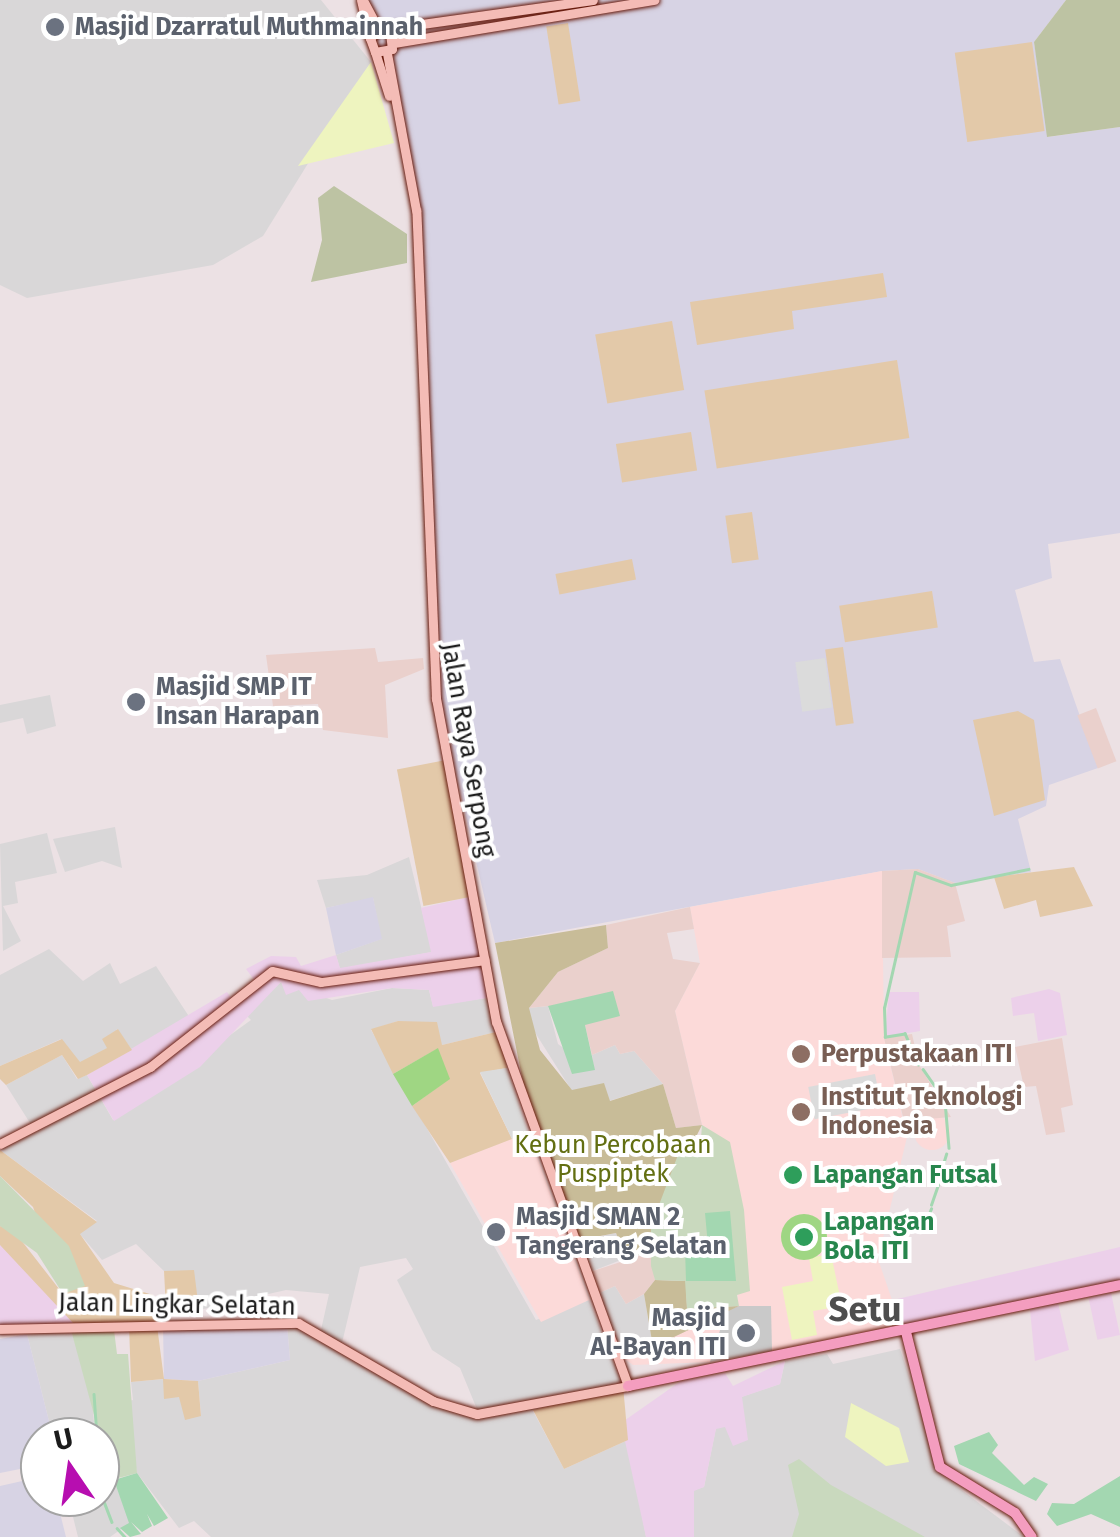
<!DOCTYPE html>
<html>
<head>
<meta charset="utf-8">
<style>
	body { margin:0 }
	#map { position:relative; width:1120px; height:1537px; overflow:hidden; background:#ece1e4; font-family:"Fira Sans",sans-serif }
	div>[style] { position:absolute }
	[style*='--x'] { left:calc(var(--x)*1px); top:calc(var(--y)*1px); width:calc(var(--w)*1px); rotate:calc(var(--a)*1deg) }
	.residential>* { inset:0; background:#d9d7d8 }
	.commercial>* { inset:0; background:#ecd0ea; transform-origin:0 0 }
	.industrial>* { inset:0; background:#d7d3e4 }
	.education>* { inset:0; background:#fcdad9 }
	.round { border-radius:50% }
	.religious>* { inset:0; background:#c9c9c9 }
	.farmland>* { inset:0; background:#ead0cc; transform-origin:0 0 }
	.grass>* { inset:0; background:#e3c9a9; transform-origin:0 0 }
	.forest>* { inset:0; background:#c8bc98 }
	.wetland>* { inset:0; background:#c9d9be }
	.cemetery>* { inset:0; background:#bdc3a3 }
	.park>* { inset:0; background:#eef4bf }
	.pitch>* { inset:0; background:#9fd683 }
	.parking>* { inset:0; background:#dbdbdb; transform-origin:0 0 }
	.water>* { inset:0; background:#a3d7b1 }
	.stream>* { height:2.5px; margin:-1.25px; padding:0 1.25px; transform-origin:1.25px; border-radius:1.25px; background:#a3d7b1 }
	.roads { filter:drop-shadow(0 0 2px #671a0c) drop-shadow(0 0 2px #671a0c) }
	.secondary>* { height:9px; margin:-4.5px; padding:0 4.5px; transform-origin:4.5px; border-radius:4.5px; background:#f4bcb6 }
	.primary>* { height:10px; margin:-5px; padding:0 5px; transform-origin:5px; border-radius:5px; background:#f49dbf }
	.dots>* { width:28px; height:28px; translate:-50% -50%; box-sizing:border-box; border:5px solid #fff; border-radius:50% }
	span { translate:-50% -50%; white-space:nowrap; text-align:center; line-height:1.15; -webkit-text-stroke:8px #fff; paint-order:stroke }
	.worship-label { font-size:25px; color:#5b616d; font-weight:700 }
	.left { translate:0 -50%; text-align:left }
	.right { translate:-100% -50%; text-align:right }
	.street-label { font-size:25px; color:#1b1b1b }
	.education-label { font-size:25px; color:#785e54; font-weight:700 }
	.park-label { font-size:25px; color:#636f12 }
	.leisure-label { font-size:25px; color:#27864d; font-weight:700 }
	.district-label { font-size:35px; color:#4e4e4e; font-weight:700 }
	.north { position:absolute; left:20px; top:1417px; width:100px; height:100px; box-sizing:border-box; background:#fff; border:2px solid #a4a4a4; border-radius:50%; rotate:347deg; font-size:28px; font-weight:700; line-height:40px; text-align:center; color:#1b1b1b }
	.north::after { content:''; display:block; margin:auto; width:35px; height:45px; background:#b70eb0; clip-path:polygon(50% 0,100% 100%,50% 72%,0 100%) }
</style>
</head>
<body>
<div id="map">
	<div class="residential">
		<i style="clip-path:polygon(0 0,321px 0,371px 62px,263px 236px,213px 265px,27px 298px,0 285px)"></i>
		<i style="clip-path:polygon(50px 695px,56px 726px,27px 734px,23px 718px,0 723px,0 705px)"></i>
		<i style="clip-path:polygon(115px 827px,122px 868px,102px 861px,65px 872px,53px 839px)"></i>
		<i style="clip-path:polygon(47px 833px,57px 873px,15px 882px,18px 903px,3px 906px,21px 941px,3px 951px,0 844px)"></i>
		<i style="clip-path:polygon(409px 857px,432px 952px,340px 969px,336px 955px,381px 939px,373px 898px,326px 908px,317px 880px,367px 875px)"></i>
		<i style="clip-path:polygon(49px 949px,83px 981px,110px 963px,120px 984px,156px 966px,190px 1018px,132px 1050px,117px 1029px,108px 1048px,80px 1063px,61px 1039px,0 1066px,0 975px)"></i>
		<i style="clip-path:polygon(evenodd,281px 982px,332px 1000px,392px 988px,429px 990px,433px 1006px,493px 997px,500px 1031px,442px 1045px,398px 1021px,371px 1030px,536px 1320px,589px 1300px,623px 1386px,533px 1411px,564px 1469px,628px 1440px,646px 1537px,211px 1537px,194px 1521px,179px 1528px,137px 1473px,125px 1402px,133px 1400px,131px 1382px,164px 1379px,201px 1415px,198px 1381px,290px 1360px,287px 1324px,321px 1330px,329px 1294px,286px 1290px,199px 1310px,193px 1271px,164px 1271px,136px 1244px,102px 1260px,79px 1233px,97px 1221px,0 1150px,35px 1131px,6px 1085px,62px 1055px,77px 1079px,87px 1075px,113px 1120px,251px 1020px,246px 1015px,281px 982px,406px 1258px,413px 1269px,397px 1280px,432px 1350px,460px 1368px,479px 1414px,409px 1388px,342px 1343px,360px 1267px,406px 1258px)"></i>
		<i style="clip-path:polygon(548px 1006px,558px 1044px,594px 1070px,592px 1055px,615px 1045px,620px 1054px,634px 1051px,663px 1084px,609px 1101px,572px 1091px,529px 1023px,529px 1008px)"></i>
		<i style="clip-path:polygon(616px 1233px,626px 1258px,590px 1272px,579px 1241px)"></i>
		<i style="clip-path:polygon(615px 1286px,626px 1304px,644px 1294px,653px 1347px,625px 1359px,597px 1294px)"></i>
		<i style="clip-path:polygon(71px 1330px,92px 1395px,95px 1437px,53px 1437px,27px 1334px)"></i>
		<i style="clip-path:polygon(900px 1349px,943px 1476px,1024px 1537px,694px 1537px,694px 1490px,704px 1487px,716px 1428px,738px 1415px,741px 1397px,780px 1384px,785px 1361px,827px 1354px,833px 1364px)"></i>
		<i style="clip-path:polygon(114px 1480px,130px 1523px,110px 1537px,78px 1537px,68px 1497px,100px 1497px,100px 1483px)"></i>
	</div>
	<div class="commercial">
		<i style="clip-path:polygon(473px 896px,493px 997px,433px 1007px,429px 990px,392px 988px,308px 1001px,299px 990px,286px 995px,281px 982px,200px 1067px,114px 1121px,87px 1075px,227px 992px,233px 1000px,255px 981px,246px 969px,271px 956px,296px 957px,301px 966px,336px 955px,340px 968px,431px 952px,421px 908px)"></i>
		<i style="clip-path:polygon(1049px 989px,1060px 993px,1067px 1035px,1038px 1041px,1034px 1013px,1013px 1016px,1011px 998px)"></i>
		<i style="clip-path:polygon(889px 992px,919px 992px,920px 1031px,885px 1037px)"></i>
		<i style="clip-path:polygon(0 1245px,23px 1261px,73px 1323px,0 1330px)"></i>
		<i style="clip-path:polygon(1120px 1247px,1120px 1283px,902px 1329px,893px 1300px)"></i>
		<i style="left:1111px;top:1293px;width:43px;height:23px;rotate:78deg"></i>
		<i style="clip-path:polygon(1058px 1303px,1069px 1350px,1035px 1361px,1030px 1310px)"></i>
		<i style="clip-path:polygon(785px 1361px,780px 1384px,742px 1397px,748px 1440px,733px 1446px,725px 1427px,716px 1429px,704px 1487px,694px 1491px,694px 1537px,646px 1537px,621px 1423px,681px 1381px,725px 1373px,733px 1386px)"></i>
	</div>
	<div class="industrial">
		<i style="clip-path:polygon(368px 0,1066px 0,1034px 42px,1048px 137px,1120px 127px,1120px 533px,1048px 544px,1052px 578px,1015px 590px,1034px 662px,1060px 659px,1098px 768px,1049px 785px,1046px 806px,1018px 819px,1031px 872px,955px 883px,918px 869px,882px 871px,495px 943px,440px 706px,417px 212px)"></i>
		<i style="clip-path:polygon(373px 897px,382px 939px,336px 955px,326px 908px)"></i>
		<i style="clip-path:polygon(287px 1324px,290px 1360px,198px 1381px,164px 1379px,163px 1326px)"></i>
		<i style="clip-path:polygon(27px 1334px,53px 1437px,40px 1437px,40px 1465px,0 1473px,0 1339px)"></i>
		<i style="clip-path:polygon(40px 1477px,40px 1497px,56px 1497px,66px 1537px,0 1537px,0 1486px)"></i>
	</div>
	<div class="education">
		<i style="clip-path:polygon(882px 871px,884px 1038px,907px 1137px,878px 1259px,902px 1329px,710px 1362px,633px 1365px,625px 1359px,738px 1306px,730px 1143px,702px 1125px,675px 1011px,700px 963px,690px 907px)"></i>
		<i class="round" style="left:914px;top:1114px;width:36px;height:36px"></i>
		<i style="clip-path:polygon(528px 1132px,589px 1300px,541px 1322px,450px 1163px)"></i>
	</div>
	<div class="religious">
		<i style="clip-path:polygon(739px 1306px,771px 1306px,772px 1351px,710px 1362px,726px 1311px)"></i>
	</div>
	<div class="farmland">
		<i style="clip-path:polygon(375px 648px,378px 662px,423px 658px,424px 669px,385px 685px,388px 738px,323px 730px,318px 704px,273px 706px,266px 655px)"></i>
		<i style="left:1096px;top:708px;width:57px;height:20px;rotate:69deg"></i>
		<i style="clip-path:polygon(918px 869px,955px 883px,965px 921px,947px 926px,951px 957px,882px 958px,882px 871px)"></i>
		<i style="clip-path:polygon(690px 907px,694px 929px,667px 933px,673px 959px,700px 963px,675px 1011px,702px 1125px,676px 1128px,663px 1084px,634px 1051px,620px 1054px,615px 1045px,592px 1055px,585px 1025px,548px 1006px,529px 1008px,558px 972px,608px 948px,606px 925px)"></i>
		<i style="clip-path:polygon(912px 1034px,919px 1065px,951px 1117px,904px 1121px,884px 1038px)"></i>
		<i style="clip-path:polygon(1062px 1038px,1073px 1105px,1061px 1108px,1065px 1132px,1046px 1135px,1036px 1086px,1024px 1087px,1015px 1047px)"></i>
		<i style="clip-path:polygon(651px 1252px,655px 1280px,644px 1294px,626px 1304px,615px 1286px,597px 1294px,590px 1272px)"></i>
	</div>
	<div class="grass">
		<i style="left:568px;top:23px;width:79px;height:22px;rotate:81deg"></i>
		<i style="left:1032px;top:42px;width:90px;height:78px;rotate:82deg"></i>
		<i style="clip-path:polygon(883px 273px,887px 297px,792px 311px,794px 329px,697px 345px,690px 302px)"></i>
		<i style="left:672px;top:321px;width:70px;height:78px;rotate:80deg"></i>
		<i style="left:897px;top:360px;width:79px;height:195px;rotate:81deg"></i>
		<i style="left:691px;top:432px;width:39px;height:76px;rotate:81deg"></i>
		<i style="left:752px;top:512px;width:48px;height:27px;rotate:82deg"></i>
		<i style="left:632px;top:559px;width:21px;height:78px;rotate:79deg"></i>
		<i style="left:932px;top:591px;width:37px;height:94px;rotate:81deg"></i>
		<i style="left:843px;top:647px;width:77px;height:18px;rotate:82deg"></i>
		<i style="clip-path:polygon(1018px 711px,1034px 720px,1045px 800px,994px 816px,973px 720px)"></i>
		<i style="left:446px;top:760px;width:139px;height:50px;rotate:79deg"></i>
		<i style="clip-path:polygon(1074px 867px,1093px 906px,1040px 917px,1036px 900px,1004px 909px,994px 877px)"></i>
		<i style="clip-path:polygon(398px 1021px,437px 1022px,442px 1045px,500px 1031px,507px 1068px,480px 1073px,512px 1139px,450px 1163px,412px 1106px,449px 1079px,437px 1049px,393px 1074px,371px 1029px)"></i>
		<i style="clip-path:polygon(118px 1029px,132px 1050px,87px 1075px,78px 1079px,62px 1055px,6px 1085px,0 1079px,0 1066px,62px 1039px,80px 1062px,107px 1048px,102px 1039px)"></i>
		<i style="clip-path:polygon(0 1150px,97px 1222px,80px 1234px,114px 1283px,153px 1295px,164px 1379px,198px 1381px,201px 1416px,185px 1420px,179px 1397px,164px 1399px,163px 1379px,131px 1382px,129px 1325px,73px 1323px,0 1245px,0 1226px,14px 1231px,63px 1294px,33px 1207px,0 1176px)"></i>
		<i style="clip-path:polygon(194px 1270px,199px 1310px,166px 1309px,164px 1271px)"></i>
		<i style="clip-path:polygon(623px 1386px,628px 1440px,564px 1469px,533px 1410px)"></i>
	</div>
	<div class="forest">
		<i style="clip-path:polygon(606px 925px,608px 948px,558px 972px,529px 1008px,540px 1050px,572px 1090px,604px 1083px,610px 1101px,663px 1084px,676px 1128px,702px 1125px,651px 1226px,651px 1252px,626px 1258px,616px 1233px,579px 1240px,526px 1097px,495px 943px)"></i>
		<i style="clip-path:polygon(655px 1280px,686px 1281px,687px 1308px,739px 1306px,653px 1347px,644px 1294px)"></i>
	</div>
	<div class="wetland">
		<i style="clip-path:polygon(702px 1125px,730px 1142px,744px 1210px,750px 1291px,737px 1295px,739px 1306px,687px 1309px,685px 1281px,655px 1280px,651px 1266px,651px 1226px,684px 1139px,701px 1138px)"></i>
		<i style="clip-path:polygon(0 1176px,69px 1246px,85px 1286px,63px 1294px,37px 1253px,0 1226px)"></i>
		<i style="clip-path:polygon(71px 1330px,114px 1330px,117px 1354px,128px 1354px,137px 1473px,100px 1483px,100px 1437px)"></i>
		<i style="clip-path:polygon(799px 1459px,831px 1485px,925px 1537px,792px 1537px,799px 1514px,788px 1465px)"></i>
	</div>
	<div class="cemetery">
		<i style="clip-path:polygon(1066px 0,1120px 0,1120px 127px,1047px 137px,1034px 42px)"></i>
		<i style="clip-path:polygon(334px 186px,407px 234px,407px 263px,311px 282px,322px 240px,318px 198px)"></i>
	</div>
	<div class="park">
		<i style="clip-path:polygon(371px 62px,394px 143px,298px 166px)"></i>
		<i style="clip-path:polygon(831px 1254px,842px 1306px,813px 1311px,817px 1335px,792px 1340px,782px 1287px,813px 1281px,809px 1258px)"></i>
		<i style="clip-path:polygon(851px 1403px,899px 1428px,909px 1462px,886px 1466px,845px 1437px)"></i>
	</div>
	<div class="pitch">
		<i style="clip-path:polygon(438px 1048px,450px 1079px,412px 1106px,393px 1074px)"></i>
		<i class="round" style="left:781px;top:1214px;width:46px;height:46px"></i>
	</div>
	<div class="parking">
		<i style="left:825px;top:658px;width:50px;height:30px;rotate:82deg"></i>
		<i style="clip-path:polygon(507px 1068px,528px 1132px,512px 1139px,480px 1072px)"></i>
		<i style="left:875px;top:1074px;width:33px;height:68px;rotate:79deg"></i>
	</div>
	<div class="water">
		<i style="clip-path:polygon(613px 991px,620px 1016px,585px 1025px,595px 1070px,572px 1074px,548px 1006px)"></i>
		<i style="clip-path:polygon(730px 1211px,736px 1281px,686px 1281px,685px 1248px,708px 1246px,705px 1213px)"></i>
		<i style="clip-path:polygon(989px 1432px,998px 1445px,992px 1453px,1024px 1485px,1034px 1477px,1048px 1484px,1036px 1501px,959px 1464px,954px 1446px)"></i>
		<i style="clip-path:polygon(137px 1473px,168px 1518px,154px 1526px,147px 1514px,152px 1526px,142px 1532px,131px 1522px,141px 1534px,130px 1537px,120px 1528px,129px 1523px,114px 1480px)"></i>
		<i style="clip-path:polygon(1120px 1476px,1120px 1527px,1091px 1514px,1057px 1526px,1047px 1514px,1052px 1503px,1074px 1504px)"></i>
	</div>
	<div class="stream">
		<i style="--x:918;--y:1065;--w:34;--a:-113"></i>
		<i style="--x:905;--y:1034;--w:20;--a:171"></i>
		<i style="--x:885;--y:1037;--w:29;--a:-92"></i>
		<i style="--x:884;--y:1008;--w:139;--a:-77.2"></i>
		<i style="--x:915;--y:872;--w:38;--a:20"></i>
		<i style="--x:951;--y:885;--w:79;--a:-11.7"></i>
		<i style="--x:923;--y:1069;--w:39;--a:55"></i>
		<i style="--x:945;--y:1101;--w:47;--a:85.1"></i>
		<i style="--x:940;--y:1174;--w:21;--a:-73"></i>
		<i style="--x:931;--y:1205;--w:24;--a:-71"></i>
		<i style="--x:922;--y:1231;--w:24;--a:-68"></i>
		<i style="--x:94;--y:1394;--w:43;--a:86"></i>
		<i style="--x:100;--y:1491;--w:33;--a:69"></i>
		<i style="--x:117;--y:1528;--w:12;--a:48"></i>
	</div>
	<div class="roads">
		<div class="secondary">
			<i style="--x:361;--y:0;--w:39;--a:77"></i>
			<i style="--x:363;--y:0;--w:34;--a:62"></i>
			<i style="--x:390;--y:33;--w:16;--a:83"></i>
			<i style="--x:392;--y:49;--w:17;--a:170"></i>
			<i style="--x:375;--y:52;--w:15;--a:-110"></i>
			<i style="--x:370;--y:38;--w:12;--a:-42"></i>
			<i style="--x:379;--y:30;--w:216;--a:-8"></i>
			<i style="--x:394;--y:43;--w:264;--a:-9.4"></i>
			<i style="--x:375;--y:52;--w:46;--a:72.3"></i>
			<i style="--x:0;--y:1144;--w:169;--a:-27.2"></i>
			<i style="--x:150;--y:1067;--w:155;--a:-38.2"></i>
			<i style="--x:272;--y:971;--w:50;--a:12.7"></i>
			<i style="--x:321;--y:982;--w:165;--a:-7.6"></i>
			<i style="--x:0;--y:1329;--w:298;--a:-1.2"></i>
			<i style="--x:298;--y:1323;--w:156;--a:30"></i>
			<i style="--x:433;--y:1401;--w:46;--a:16.5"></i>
			<i style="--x:477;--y:1414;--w:154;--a:-10.5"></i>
			<i style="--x:628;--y:1386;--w:387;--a:-109.9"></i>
			<i style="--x:496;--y:1022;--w:329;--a:-100.5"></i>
			<i style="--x:436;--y:699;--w:489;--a:-92.3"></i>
			<i style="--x:416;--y:210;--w:160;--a:-100.5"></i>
		</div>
		<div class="primary">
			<i style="--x:906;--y:1332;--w:139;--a:75.9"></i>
			<i style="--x:940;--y:1467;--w:88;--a:31.5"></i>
			<i style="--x:1015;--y:1513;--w:29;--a:55"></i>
			<i style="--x:628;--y:1386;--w:502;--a:-11.6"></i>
		</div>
	</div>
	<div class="dots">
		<i style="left:55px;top:27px;background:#6b7280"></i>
		<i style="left:136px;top:702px;background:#6b7280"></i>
		<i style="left:801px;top:1054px;background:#8d6e63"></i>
		<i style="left:801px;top:1112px;background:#8d6e63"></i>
		<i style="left:793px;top:1175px;background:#2e9e5b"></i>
		<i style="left:496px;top:1232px;background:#6b7280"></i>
		<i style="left:804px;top:1237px;background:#2e9e5b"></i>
		<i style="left:746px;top:1333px;background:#6b7280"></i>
	</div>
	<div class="worship-label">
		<span class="left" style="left:75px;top:27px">Masjid Dzarratul Muthmainnah</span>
		<span class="left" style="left:156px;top:702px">Masjid SMP IT<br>Insan Harapan</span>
		<span class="left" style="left:516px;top:1232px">Masjid SMAN 2<br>Tangerang Selatan</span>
		<span class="right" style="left:726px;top:1333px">Masjid<br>Al-Bayan ITI</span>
	</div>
	<div class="street-label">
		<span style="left:468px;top:750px;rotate:80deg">Jalan Raya Serpong</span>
		<span style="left:177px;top:1305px;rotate:1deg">Jalan Lingkar Selatan</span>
	</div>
	<div class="education-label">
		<span class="left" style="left:821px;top:1054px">Perpustakaan ITI</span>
		<span class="left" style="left:821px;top:1112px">Institut Teknologi<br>Indonesia</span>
	</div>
	<div class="park-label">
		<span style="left:613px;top:1160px">Kebun Percobaan<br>Puspiptek</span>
	</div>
	<div class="leisure-label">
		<span class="left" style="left:813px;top:1175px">Lapangan Futsal</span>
		<span class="left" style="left:824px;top:1237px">Lapangan<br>Bola ITI</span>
	</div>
	<div class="district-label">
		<span style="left:865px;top:1309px">Setu</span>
	</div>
	<div class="north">U</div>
</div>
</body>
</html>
